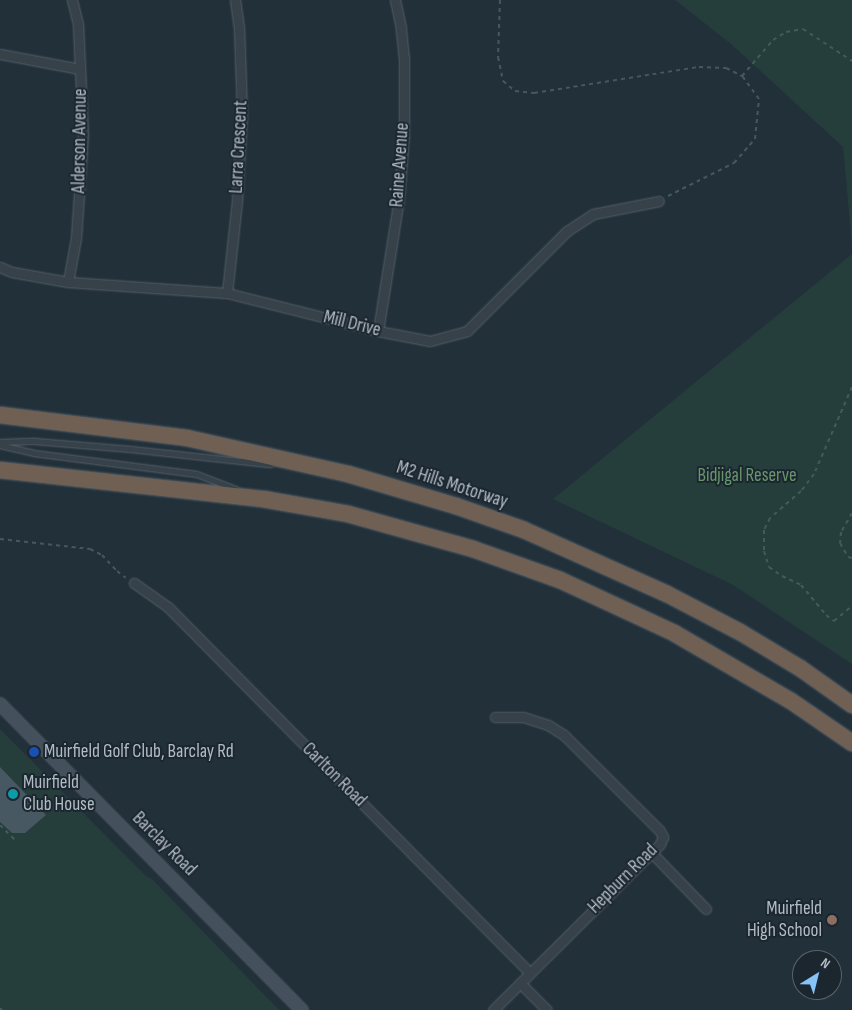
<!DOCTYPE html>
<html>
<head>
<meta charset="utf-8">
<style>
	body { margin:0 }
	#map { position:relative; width:852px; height:1010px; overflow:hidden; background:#22303a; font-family:"Sofia Sans Condensed",sans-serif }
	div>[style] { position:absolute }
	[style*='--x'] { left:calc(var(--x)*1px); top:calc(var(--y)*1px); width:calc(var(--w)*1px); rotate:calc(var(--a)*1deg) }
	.green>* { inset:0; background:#253d3b }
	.building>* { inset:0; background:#485863 }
	.path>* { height:2px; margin-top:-1px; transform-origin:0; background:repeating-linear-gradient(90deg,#445959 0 4px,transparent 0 8px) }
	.roads { filter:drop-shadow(0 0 1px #545f68) drop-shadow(0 0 1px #545f68) }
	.service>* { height:4.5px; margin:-2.25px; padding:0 2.25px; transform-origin:2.25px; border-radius:2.25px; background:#36414a }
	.minor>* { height:9px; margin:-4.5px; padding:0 4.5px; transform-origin:4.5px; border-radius:4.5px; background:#36414a }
	.secondary>* { height:12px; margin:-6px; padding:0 6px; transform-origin:6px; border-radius:6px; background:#44515d }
	.motorway>* { height:16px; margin:-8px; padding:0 8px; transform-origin:8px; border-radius:8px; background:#706053 }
	.dots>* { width:14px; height:14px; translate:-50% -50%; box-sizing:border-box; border:2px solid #1b262f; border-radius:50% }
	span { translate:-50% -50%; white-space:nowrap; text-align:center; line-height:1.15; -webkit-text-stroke:4px #1b262f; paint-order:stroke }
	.street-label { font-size:19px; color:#b1bcc6 }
	.park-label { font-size:19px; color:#68976c }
	.poi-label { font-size:19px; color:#b1bcc6 }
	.left { translate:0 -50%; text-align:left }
	.right { translate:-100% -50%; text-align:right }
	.north { position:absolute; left:792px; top:950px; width:50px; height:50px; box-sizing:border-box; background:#1b262f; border:1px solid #57626b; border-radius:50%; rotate:36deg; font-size:14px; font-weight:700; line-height:20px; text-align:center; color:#b1bcc6 }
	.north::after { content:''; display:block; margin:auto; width:18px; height:22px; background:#85c2f7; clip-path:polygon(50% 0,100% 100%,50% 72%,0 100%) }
</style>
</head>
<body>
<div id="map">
	<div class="green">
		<i style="clip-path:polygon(675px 0,852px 0,852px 246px,843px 147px,731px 44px)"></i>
		<i style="clip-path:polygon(852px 254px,852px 664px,733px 585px,553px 499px)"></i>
		<i style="clip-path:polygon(0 729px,146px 876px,152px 879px,279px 1010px,0 1010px)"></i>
	</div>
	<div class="building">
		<i style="clip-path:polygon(0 767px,46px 815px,25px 833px,12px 833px,0 822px)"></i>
	</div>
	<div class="path">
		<i style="--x:500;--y:0;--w:57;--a:92"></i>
		<i style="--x:498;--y:57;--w:25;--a:78"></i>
		<i style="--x:503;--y:81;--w:16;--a:40"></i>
		<i style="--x:515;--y:91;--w:19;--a:6"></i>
		<i style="--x:534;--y:93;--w:167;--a:-9"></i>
		<i style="--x:699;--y:67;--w:27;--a:2"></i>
		<i style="--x:726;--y:68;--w:18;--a:27"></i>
		<i style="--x:668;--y:196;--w:74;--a:-26.6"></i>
		<i style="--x:734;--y:163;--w:32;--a:-49"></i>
		<i style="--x:755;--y:139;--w:40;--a:-84.3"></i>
		<i style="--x:759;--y:99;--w:29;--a:-126"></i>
		<i style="--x:742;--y:76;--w:48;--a:-49.3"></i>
		<i style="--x:773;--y:40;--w:15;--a:-32"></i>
		<i style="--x:786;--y:32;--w:17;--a:-10"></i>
		<i style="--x:803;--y:29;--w:59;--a:33.1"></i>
		<i style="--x:852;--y:387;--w:95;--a:113.6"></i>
		<i style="--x:814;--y:474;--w:21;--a:127"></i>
		<i style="--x:801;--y:491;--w:41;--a:138.9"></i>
		<i style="--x:770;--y:518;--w:13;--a:117"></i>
		<i style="--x:764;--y:530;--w:21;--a:90"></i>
		<i style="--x:764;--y:551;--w:17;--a:73"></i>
		<i style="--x:769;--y:567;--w:16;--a:35"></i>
		<i style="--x:782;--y:576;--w:21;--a:25"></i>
		<i style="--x:801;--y:585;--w:39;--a:50"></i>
		<i style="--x:826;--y:615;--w:10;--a:37"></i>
		<i style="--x:834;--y:621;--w:23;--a:-40"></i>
		<i style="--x:852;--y:513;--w:22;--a:120"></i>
		<i style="--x:841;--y:532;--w:11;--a:95"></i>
		<i style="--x:840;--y:543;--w:16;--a:60"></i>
		<i style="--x:848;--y:557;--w:4;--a:14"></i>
		<i style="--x:0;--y:539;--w:91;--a:6.3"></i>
		<i style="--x:90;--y:549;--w:13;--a:27"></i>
		<i style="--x:102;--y:555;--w:22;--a:47"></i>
		<i style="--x:117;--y:571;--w:11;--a:38"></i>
		<i style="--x:0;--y:825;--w:23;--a:45"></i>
		<i style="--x:0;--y:1008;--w:3;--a:45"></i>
	</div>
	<div class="roads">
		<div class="service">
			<i style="--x:0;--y:442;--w:35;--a:-2"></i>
			<i style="--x:35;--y:441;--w:96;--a:4.8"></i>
			<i style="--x:131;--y:449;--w:140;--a:6.2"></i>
			<i style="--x:0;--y:445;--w:35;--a:13"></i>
			<i style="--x:34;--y:453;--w:164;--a:7.3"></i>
			<i style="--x:197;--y:474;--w:42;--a:21"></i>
		</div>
		<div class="minor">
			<i style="--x:0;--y:54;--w:81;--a:10.6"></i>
			<i style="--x:0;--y:267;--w:13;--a:23"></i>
			<i style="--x:12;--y:272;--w:57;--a:10.1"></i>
			<i style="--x:68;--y:282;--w:159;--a:4"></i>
			<i style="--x:227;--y:293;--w:156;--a:14.1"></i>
			<i style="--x:378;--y:331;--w:53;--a:10.9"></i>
			<i style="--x:430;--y:341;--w:38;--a:-15"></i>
			<i style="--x:467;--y:331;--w:141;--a:-45"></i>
			<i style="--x:567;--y:231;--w:31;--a:-33"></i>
			<i style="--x:593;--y:214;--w:67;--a:-11.1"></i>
			<i style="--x:68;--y:282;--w:45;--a:-79.7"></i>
			<i style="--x:76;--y:238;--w:104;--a:-86.1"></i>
			<i style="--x:83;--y:134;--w:110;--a:-92.6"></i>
			<i style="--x:78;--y:24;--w:25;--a:-104"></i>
			<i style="--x:227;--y:293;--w:93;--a:-83.8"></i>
			<i style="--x:237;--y:201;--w:88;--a:-86.7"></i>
			<i style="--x:242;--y:113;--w:85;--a:-92"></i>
			<i style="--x:239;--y:28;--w:28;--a:-98"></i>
			<i style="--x:378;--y:331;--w:135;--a:-81"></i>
			<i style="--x:399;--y:198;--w:64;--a:-85.5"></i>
			<i style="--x:404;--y:134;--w:75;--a:-90"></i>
			<i style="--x:404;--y:59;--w:31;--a:-96"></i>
			<i style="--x:401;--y:28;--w:29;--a:-102"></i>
			<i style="--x:134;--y:583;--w:42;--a:35.2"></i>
			<i style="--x:168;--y:607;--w:515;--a:45.31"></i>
			<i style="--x:651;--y:852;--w:79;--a:46"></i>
			<i style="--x:520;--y:983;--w:38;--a:45"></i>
			<i style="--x:493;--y:1010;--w:235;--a:-44.8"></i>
			<i style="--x:660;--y:844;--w:8;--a:-67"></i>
			<i style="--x:663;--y:837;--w:7;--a:-117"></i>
			<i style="--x:660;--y:831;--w:136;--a:-135"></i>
			<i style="--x:564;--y:735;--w:19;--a:-148"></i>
			<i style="--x:548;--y:725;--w:26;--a:-162"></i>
			<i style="--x:523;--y:717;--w:28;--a:180"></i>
		</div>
		<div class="secondary">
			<i style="--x:0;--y:704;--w:430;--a:45.4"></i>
		</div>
		<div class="motorway">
			<i style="--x:0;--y:415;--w:188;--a:7"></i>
			<i style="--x:187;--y:438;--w:165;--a:12.6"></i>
			<i style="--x:348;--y:474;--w:113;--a:16.5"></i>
			<i style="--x:456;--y:506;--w:72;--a:19.4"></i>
			<i style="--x:524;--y:530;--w:157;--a:24.1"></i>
			<i style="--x:667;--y:594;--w:82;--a:27.5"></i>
			<i style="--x:740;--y:632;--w:70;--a:31"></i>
			<i style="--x:800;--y:668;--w:64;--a:35.4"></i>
			<i style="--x:0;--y:470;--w:265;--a:6.3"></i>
			<i style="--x:263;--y:499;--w:86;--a:10"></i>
			<i style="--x:348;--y:514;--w:130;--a:15.6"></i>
			<i style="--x:473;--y:549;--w:92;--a:19.6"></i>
			<i style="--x:560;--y:580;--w:126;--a:24.9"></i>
			<i style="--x:674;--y:633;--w:135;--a:30.2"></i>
			<i style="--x:791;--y:701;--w:74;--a:34.5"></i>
		</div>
	</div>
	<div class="dots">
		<i style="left:34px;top:752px;background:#1a4fb4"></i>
		<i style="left:13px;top:794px;background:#0f9aa8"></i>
		<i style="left:832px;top:920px;background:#8d6e63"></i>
	</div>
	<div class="street-label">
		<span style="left:80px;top:141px;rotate:-89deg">Alderson Avenue</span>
		<span style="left:239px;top:147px;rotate:-87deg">Larra Crescent</span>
		<span style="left:400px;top:165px;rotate:-86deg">Raine Avenue</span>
		<span style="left:352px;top:324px;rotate:14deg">Mill Drive</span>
		<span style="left:452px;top:485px;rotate:18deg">M2 Hills Motorway</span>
		<span style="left:334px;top:775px;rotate:45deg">Carlton Road</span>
		<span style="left:164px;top:844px;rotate:45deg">Barclay Road</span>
		<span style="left:623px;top:879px;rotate:-45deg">Hepburn Road</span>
	</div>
	<div class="park-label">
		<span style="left:747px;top:476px">Bidjigal Reserve</span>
	</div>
	<div class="poi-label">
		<span class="left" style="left:44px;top:752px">Muirfield Golf Club, Barclay Rd</span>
		<span class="left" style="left:23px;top:794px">Muirfield<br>Club House</span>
		<span class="right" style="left:822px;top:920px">Muirfield<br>High School</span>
	</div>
	<div class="north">N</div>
</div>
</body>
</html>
